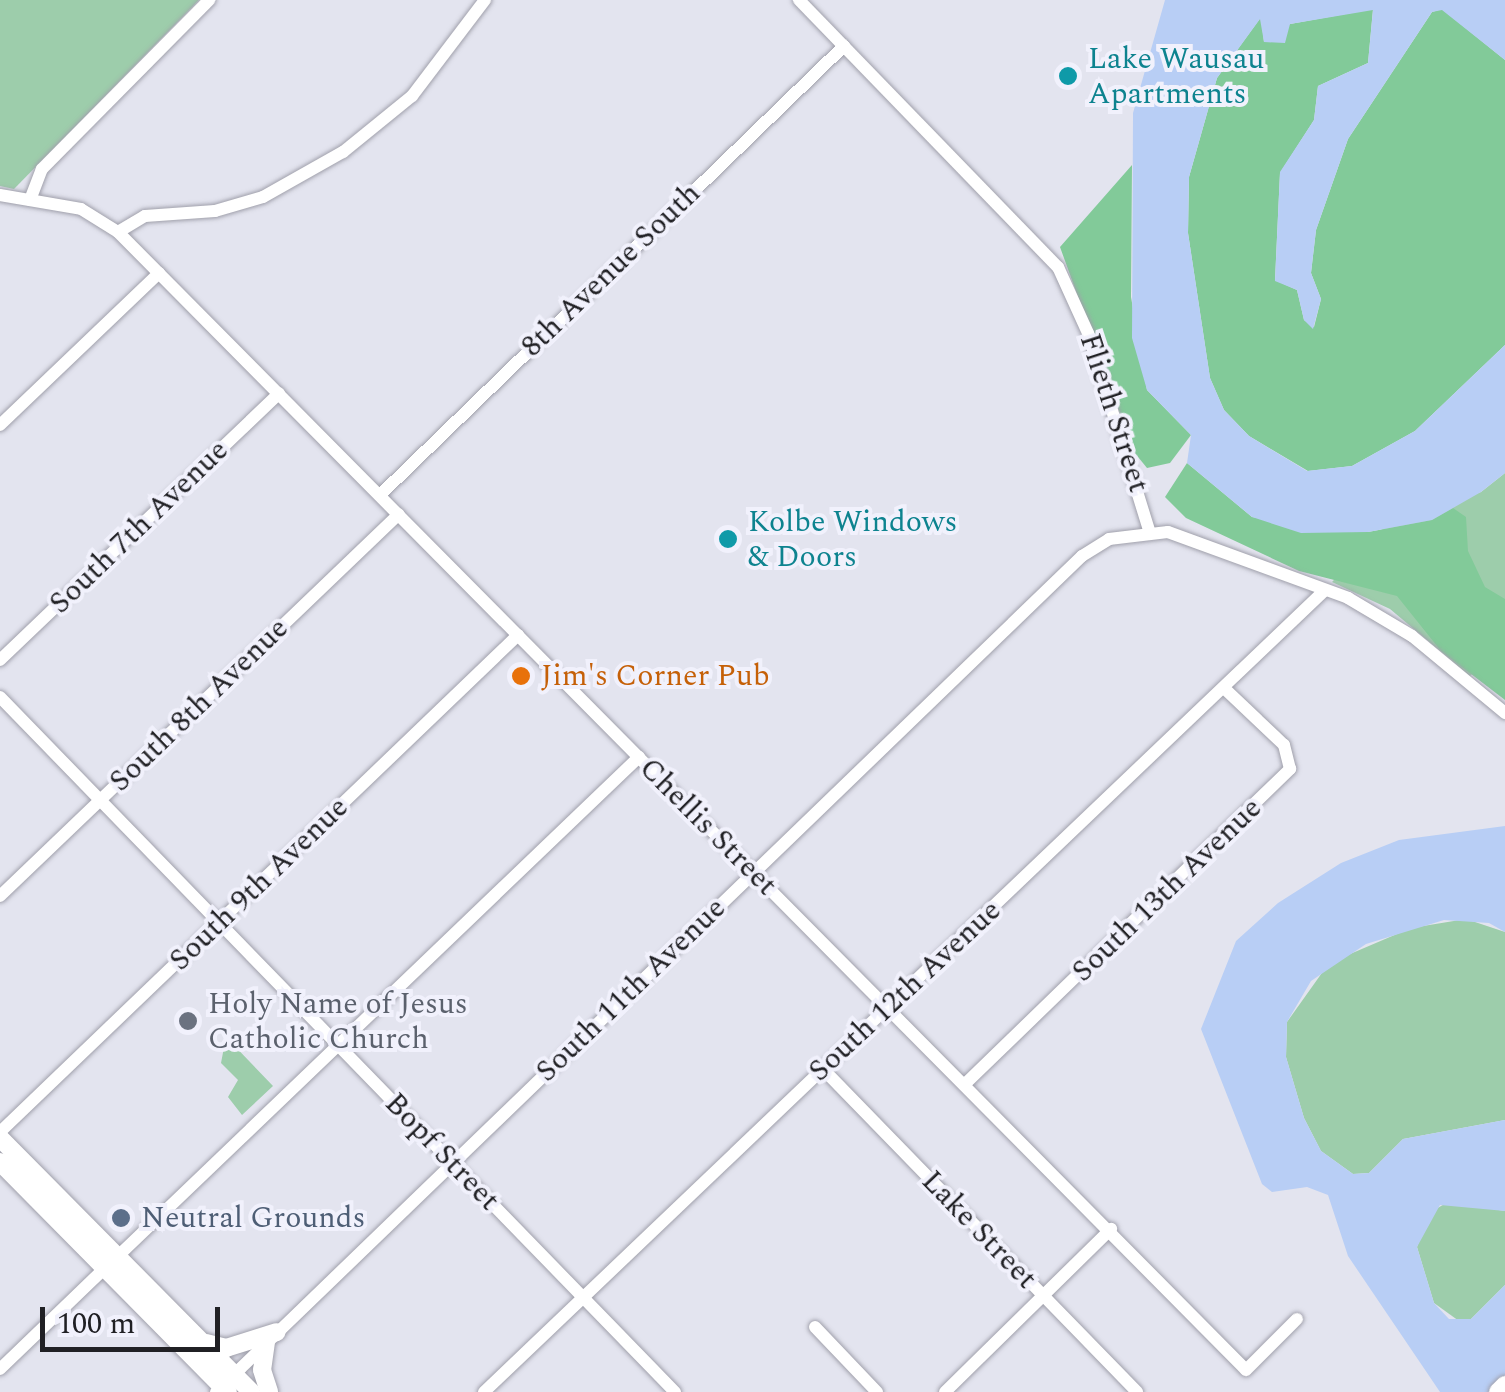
<!DOCTYPE html>
<html>
<head>
<meta charset="utf-8">
<style>
	body { margin:0 }
	#map { position:relative; width:1505px; height:1392px; overflow:hidden; background:#e3e4ef; font-family:Spectral,serif }
	div>[style] { position:absolute }
	[style*='--x'] { left:calc(var(--x)*1px); top:calc(var(--y)*1px); width:calc(var(--w)*1px); rotate:calc(var(--a)*1deg) }
	.green>* { inset:0; background:#9dcdab }
	.forest>* { inset:0; background:#82ca99 }
	.water>* { inset:0; background:#b8cef5 }
	.roads { filter:drop-shadow(0 0 2px #a0a0ab) drop-shadow(0 0 2px #a0a0ab) }
	.minor>* { height:12px; margin:-6px; padding:0 6px; transform-origin:6px; border-radius:6px; background:#fff }
	.secondary>* { height:18px; margin:-9px; padding:0 9px; transform-origin:9px; border-radius:9px; background:#fff }
	.dots>* { width:28px; height:28px; translate:-50% -50%; box-sizing:border-box; border:5px solid #f1f1fc; border-radius:50% }
	span { translate:-50% -50%; white-space:nowrap; text-align:center; line-height:1.15; -webkit-text-stroke:8px #f1f1fc; paint-order:stroke }
	.culture-label { font-size:30px; color:#0d838f }
	.left { translate:0 -50%; text-align:left }
	.street-label { font-size:30px; color:#202024 }
	.food-label { font-size:30px; color:#c56008 }
	.worship-label { font-size:30px; color:#5b616d }
	.service-label { font-size:30px; color:#4e5e75 }
	.scale { position:absolute; left:40px; top:1307px; width:180px; height:45px; box-sizing:border-box; border:5px solid #202024; border-top:0; padding-left:12px; font-size:30px; line-height:35px; white-space:nowrap; color:#202024; -webkit-text-stroke:8px #f1f1fc; paint-order:stroke }
</style>
</head>
<body>
<div id="map">
	<div class="green">
		<i style="clip-path:polygon(0 0,199px 0,14px 189px,0 186px)"></i>
		<i style="clip-path:polygon(1505px 473px,1505px 644px,1470px 676px,1390px 609px,1332px 582px,1382px 529px,1481px 492px)"></i>
		<i style="clip-path:polygon(1466px 919px,1505px 932px,1505px 1120px,1403px 1139px,1369px 1173px,1353px 1174px,1321px 1151px,1304px 1118px,1286px 1057px,1287px 1022px,1329px 963px,1411px 928px)"></i>
		<i style="clip-path:polygon(226px 1037px,273px 1086px,242px 1115px,228px 1097px,238px 1080px,221px 1063px)"></i>
		<i style="clip-path:polygon(1448px 1202px,1505px 1211px,1505px 1285px,1471px 1319px,1459px 1321px,1434px 1303px,1417px 1247px,1429px 1213px)"></i>
	</div>
	<div class="forest">
		<i style="clip-path:polygon(1373px 9px,1368px 63px,1318px 86px,1314px 120px,1280px 173px,1275px 280px,1297px 290px,1304px 320px,1314px 327px,1321px 299px,1311px 273px,1316px 230px,1348px 139px,1432px 12px,1442px 9px,1505px 60px,1505px 345px,1415px 431px,1352px 466px,1308px 471px,1249px 436px,1224px 410px,1210px 378px,1188px 233px,1189px 177px,1217px 78px,1261px 17px,1264px 42px,1290px 24px)"></i>
		<i style="clip-path:polygon(1132px 165px,1131px 297px,1147px 390px,1191px 435px,1170px 463px,1147px 468px,1134px 452px,1060px 247px)"></i>
		<i style="clip-path:polygon(1187px 463px,1252px 517px,1368px 532px,1432px 520px,1453px 508px,1466px 517px,1468px 551px,1485px 587px,1505px 599px,1505px 700px,1441px 651px,1397px 596px,1299px 571px,1186px 518px,1165px 497px)"></i>
	</div>
	<div class="water">
		<i style="clip-path:polygon(1165px 0,1505px 0,1505px 60px,1442px 10px,1432px 12px,1348px 139px,1316px 230px,1311px 273px,1321px 299px,1313px 329px,1304px 320px,1297px 290px,1275px 281px,1280px 172px,1314px 120px,1318px 86px,1368px 63px,1373px 10px,1290px 24px,1285px 43px,1264px 42px,1260px 19px,1217px 78px,1189px 177px,1188px 233px,1210px 378px,1224px 410px,1249px 436px,1307px 471px,1352px 466px,1415px 431px,1505px 345px,1505px 473px,1481px 492px,1432px 520px,1368px 532px,1301px 533px,1252px 517px,1187px 463px,1191px 435px,1147px 390px,1132px 338px,1133px 113px)"></i>
		<i style="clip-path:polygon(1505px 826px,1505px 932px,1489px 923px,1444px 920px,1366px 944px,1311px 981px,1287px 1022px,1286px 1057px,1304px 1118px,1321px 1151px,1353px 1174px,1369px 1173px,1403px 1139px,1505px 1120px,1505px 1211px,1440px 1205px,1417px 1247px,1434px 1303px,1449px 1319px,1471px 1319px,1505px 1285px,1505px 1392px,1440px 1392px,1348px 1256px,1328px 1195px,1307px 1187px,1272px 1192px,1262px 1184px,1201px 1029px,1236px 941px,1278px 903px,1341px 863px,1399px 840px)"></i>
	</div>
	<div class="roads">
		<div class="minor">
			<i style="--x:799;--y:0;--w:372;--a:45.9"></i>
			<i style="--x:1058;--y:267;--w:72;--a:65.6"></i>
			<i style="--x:1088;--y:333;--w:206;--a:72.8"></i>
			<i style="--x:0;--y:195;--w:82;--a:9.8"></i>
			<i style="--x:81;--y:209;--w:44;--a:31.9"></i>
			<i style="--x:118;--y:232;--w:1602;--a:45.25"></i>
			<i style="--x:1246;--y:1370;--w:72;--a:-45"></i>
			<i style="--x:30;--y:200;--w:33;--a:-69"></i>
			<i style="--x:42;--y:169;--w:238;--a:-45.3"></i>
			<i style="--x:118;--y:232;--w:31;--a:-31"></i>
			<i style="--x:145;--y:216;--w:70;--a:-4.1"></i>
			<i style="--x:215;--y:211;--w:50;--a:-16.3"></i>
			<i style="--x:263;--y:197;--w:92;--a:-29.4"></i>
			<i style="--x:343;--y:152;--w:89;--a:-39.1"></i>
			<i style="--x:412;--y:96;--w:121;--a:-52.8"></i>
			<i style="--x:0;--y:425;--w:220;--a:-43.7"></i>
			<i style="--x:380;--y:495;--w:646;--a:-44.06"></i>
			<i style="--x:0;--y:660;--w:386;--a:-43.7"></i>
			<i style="--x:0;--y:697;--w:969;--a:45.84"></i>
			<i style="--x:0;--y:896;--w:552;--a:-43.75"></i>
			<i style="--x:822;--y:1068;--w:452;--a:45.8"></i>
			<i style="--x:965;--y:1084;--w:453;--a:-44.1"></i>
			<i style="--x:1290;--y:769;--w:25;--a:-104"></i>
			<i style="--x:1284;--y:745;--w:83;--a:-136.5"></i>
			<i style="--x:0;--y:1132;--w:718;--a:-43.81"></i>
			<i style="--x:117;--y:1257;--w:723;--a:-43.77"></i>
			<i style="--x:815;--y:1327;--w:90;--a:46.4"></i>
			<i style="--x:0;--y:1369;--w:144;--a:-43.9"></i>
			<i style="--x:216;--y:1392;--w:1204;--a:-43.99"></i>
			<i style="--x:1082;--y:556;--w:32;--a:-32"></i>
			<i style="--x:1109;--y:539;--w:59;--a:-6.8"></i>
			<i style="--x:1168;--y:532;--w:192;--a:20.1"></i>
			<i style="--x:1348;--y:598;--w:74;--a:30.7"></i>
			<i style="--x:1412;--y:636;--w:121;--a:39.6"></i>
			<i style="--x:484;--y:1392;--w:1162;--a:-43.64"></i>
			<i style="--x:945;--y:1392;--w:233;--a:-44.5"></i>
		</div>
		<div class="secondary">
			<i style="--x:0;--y:1138;--w:357;--a:45.3"></i>
			<i style="--x:0;--y:1162;--w:324;--a:45.3"></i>
			<i style="--x:266;--y:1342;--w:28;--a:98"></i>
			<i style="--x:262;--y:1370;--w:23;--a:72"></i>
			<i style="--x:206;--y:1343;--w:21;--a:14"></i>
			<i style="--x:226;--y:1348;--w:53;--a:-17.4"></i>
			<i style="--x:1498;--y:1392;--w:10;--a:-45"></i>
		</div>
	</div>
	<div class="dots">
		<i style="left:1068px;top:76px;background:#0f9aa8"></i>
		<i style="left:728px;top:539px;background:#0f9aa8"></i>
		<i style="left:521px;top:676px;background:#e8710a"></i>
		<i style="left:188px;top:1021px;background:#6b7280"></i>
		<i style="left:121px;top:1218px;background:#5c6f8a"></i>
	</div>
	<div class="culture-label">
		<span class="left" style="left:1088px;top:76px">Lake Wausau<br>Apartments</span>
		<span class="left" style="left:748px;top:539px">Kolbe Windows<br>&amp; Doors</span>
	</div>
	<div class="street-label">
		<span style="left:611px;top:270px;rotate:-44deg">8th Avenue South</span>
		<span style="left:1114px;top:413px;rotate:72deg">Flieth Street</span>
		<span style="left:139px;top:527px;rotate:-44deg">South 7th Avenue</span>
		<span style="left:199px;top:705px;rotate:-44deg">South 8th Avenue</span>
		<span style="left:708px;top:827px;rotate:45deg">Chellis Street</span>
		<span style="left:259px;top:884px;rotate:-44deg">South 9th Avenue</span>
		<span style="left:1167px;top:890px;rotate:-44deg">South 13th Avenue</span>
		<span style="left:631px;top:990px;rotate:-44deg">South 11th Avenue</span>
		<span style="left:905px;top:991px;rotate:-43deg">South 12th Avenue</span>
		<span style="left:442px;top:1152px;rotate:46deg">Bopf Street</span>
		<span style="left:979px;top:1230px;rotate:46deg">Lake Street</span>
	</div>
	<div class="food-label">
		<span class="left" style="left:541px;top:676px">Jim's Corner Pub</span>
	</div>
	<div class="worship-label">
		<span class="left" style="left:208px;top:1021px">Holy Name of Jesus<br>Catholic Church</span>
	</div>
	<div class="service-label">
		<span class="left" style="left:141px;top:1218px">Neutral Grounds</span>
	</div>
	<div class="scale">100 m</div>
</div>
</body>
</html>
